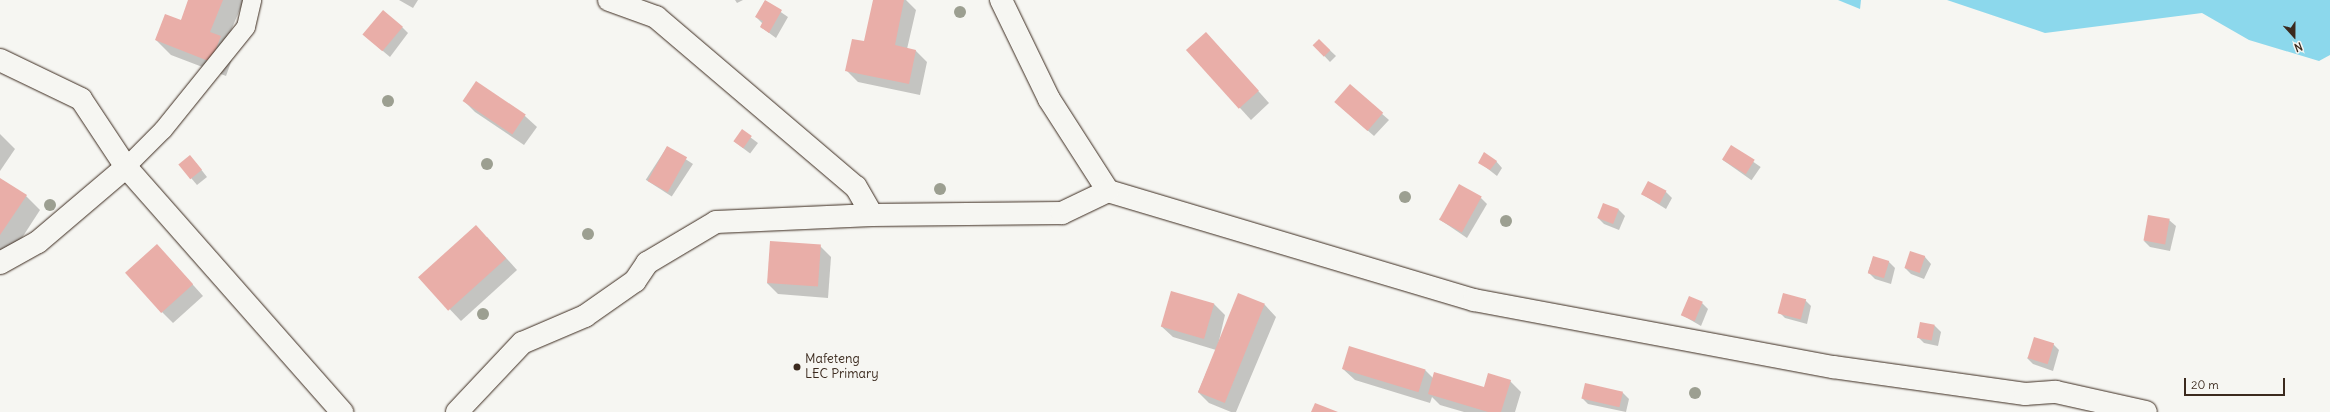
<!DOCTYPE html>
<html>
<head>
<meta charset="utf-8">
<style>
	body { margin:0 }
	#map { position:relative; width:2330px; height:412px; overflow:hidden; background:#f6f6f2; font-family:Delius,sans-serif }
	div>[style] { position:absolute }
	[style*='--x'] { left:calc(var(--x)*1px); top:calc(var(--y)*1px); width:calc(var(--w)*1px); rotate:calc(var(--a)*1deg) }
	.water>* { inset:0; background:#8cd8ec }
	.shadow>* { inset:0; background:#0003; transform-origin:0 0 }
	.building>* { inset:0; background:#e9aea8; transform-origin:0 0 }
	.roads { filter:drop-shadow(0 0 1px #3b2a1e) drop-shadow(0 0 1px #3b2a1e) }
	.service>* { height:18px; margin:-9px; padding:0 9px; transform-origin:9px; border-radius:9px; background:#f6f6f2 }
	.minor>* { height:22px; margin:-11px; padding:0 11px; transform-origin:11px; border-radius:11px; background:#f6f6f2 }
	.trees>* { width:12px; height:12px; margin:-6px; border-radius:50%; background:#9c9f91 }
	.dots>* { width:11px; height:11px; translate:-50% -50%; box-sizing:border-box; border:2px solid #f6f6f2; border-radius:50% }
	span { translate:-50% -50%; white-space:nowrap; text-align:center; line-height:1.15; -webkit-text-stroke:3px #f6f6f2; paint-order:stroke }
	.poi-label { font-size:13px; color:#3b2a1e }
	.left { translate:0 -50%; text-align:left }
	.north { position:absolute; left:2274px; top:16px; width:40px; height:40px; -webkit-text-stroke:3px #f6f6f2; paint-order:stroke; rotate:159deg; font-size:11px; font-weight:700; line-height:16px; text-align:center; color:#3b2a1e }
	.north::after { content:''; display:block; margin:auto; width:14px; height:18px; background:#3b2a1e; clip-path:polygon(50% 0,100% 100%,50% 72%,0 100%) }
	.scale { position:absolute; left:2184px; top:378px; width:101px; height:18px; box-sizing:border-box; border:2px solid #3b2a1e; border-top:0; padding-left:5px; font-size:12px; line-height:14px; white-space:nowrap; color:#3b2a1e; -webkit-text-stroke:3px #f6f6f2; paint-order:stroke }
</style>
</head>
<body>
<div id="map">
	<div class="water">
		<i style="clip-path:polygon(1838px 0,1861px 0,1860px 9px)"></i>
		<i style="clip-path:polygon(1947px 0,2330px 0,2330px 55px,2319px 61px,2249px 40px,2202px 13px,2045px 33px)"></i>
	</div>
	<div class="shadow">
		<i style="clip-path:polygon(190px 0,244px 0,226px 42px,235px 51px,226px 76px,171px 55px,156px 40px,181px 21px)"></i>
		<i style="clip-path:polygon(399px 0,418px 0,413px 8px)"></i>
		<i style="clip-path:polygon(735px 0,743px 0,737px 3px)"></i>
		<i style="clip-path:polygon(874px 0,906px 0,916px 10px,907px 49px,916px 51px,927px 62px,920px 95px,858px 82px,847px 71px,865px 42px)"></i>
		<i style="clip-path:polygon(766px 2px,788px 17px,776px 38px,761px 27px,763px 24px,756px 17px)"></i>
		<i style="clip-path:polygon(402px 27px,408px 33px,390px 57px,364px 35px)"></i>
		<i style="clip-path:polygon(1319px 40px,1336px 56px,1330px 62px,1314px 45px)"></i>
		<i style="clip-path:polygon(1217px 45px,1269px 103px,1251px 120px,1187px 50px)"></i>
		<i style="clip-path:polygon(1350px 86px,1389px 120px,1374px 136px,1342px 108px)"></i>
		<i style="clip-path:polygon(464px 101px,525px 116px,537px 127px,524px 145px,475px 112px)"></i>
		<i style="left:742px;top:131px;width:20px;height:13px;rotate:37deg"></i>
		<i style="clip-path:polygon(0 134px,15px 149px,0 171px)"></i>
		<i style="left:667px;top:147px;width:31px;height:39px;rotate:33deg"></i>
		<i style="left:1732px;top:147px;width:35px;height:16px;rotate:35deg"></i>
		<i style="clip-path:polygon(1496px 161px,1502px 168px,1497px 176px,1479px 162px)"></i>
		<i style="clip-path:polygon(196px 163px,207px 177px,197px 185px,180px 165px)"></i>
		<i style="clip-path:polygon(0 179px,26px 196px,40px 210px,7px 261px,0 257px)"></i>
		<i style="clip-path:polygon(1666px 192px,1672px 198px,1666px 209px,1642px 194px)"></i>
		<i style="clip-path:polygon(1481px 198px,1487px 204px,1467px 238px,1439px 219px)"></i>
		<i style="clip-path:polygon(1604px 204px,1619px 210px,1625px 216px,1619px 230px,1604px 224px,1598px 218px)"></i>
		<i style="clip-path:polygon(2169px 220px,2176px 226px,2170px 251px,2150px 247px,2144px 241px)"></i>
		<i style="clip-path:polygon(487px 237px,517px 270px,461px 321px,419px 277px)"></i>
		<i style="clip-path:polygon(820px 246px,831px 257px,828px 298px,778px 294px,767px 283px)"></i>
		<i style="clip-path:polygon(1911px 252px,1925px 257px,1931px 264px,1924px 279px,1911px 274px,1905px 268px)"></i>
		<i style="clip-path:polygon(168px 257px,203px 296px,173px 323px,162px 312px)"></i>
		<i style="clip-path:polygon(1873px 258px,1889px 262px,1895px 268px,1891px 284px,1875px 279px,1868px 272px)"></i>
		<i style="clip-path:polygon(1239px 295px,1265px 305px,1276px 317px,1236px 412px,1231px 412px,1209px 403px,1198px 392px,1216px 350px,1173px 337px,1161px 326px,1214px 304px,1225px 315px,1218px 345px)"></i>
		<i style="clip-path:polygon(1805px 300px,1811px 306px,1807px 324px,1785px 318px,1779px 312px)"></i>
		<i style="clip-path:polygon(1702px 303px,1708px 309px,1701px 326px,1682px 315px)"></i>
		<i style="clip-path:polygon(1921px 323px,1935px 326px,1941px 332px,1938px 346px,1924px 343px,1918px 337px)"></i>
		<i style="clip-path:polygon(2053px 344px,2059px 350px,2053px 371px,2033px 364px,2027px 358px)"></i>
		<i style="clip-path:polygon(1343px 369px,1425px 370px,1433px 378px,1484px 388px,1510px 381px,1521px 392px,1515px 412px,1464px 412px,1440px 405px,1432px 397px,1430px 403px,1355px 380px)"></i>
		<i style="clip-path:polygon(1623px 393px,1629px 399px,1626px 412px,1588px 404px,1582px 398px)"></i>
	</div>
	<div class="building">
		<i style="clip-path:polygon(188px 0,223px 0,210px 32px,221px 36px,211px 62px,155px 40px,165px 14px,181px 20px)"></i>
		<i style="clip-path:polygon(765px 0,782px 10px,769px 33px,760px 27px,763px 21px,755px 17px)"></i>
		<i style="clip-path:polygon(873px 0,904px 0,895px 45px,916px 50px,909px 84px,845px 71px,852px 39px,864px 41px)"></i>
		<i style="left:383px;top:10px;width:26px;height:32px;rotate:40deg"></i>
		<i style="left:1206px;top:32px;width:79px;height:27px;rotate:48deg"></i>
		<i style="left:1319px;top:39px;width:16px;height:9px;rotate:45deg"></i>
		<i style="left:476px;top:81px;width:60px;height:24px;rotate:34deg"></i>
		<i style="left:1350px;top:84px;width:44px;height:24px;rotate:41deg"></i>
		<i style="left:742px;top:129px;width:12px;height:15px;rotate:35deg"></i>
		<i style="left:1731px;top:145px;width:28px;height:17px;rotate:32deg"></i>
		<i style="left:667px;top:146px;width:23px;height:40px;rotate:29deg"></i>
		<i style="clip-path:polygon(1484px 152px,1497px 161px,1490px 170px,1478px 163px)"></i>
		<i style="left:190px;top:155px;width:19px;height:15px;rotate:51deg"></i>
		<i style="clip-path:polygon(0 178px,27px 195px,0 235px)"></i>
		<i style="left:1648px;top:181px;width:21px;height:15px;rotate:28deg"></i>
		<i style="left:1459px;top:184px;width:26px;height:41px;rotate:29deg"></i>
		<i style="left:1603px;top:203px;width:17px;height:16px;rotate:21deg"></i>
		<i style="left:2148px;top:215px;width:22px;height:26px;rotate:10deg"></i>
		<i style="left:476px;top:225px;width:45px;height:78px;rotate:48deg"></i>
		<i style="left:770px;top:241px;width:51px;height:42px;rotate:4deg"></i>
		<i style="left:157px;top:244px;width:54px;height:43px;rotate:48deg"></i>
		<i style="left:1910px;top:251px;width:16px;height:18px;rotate:18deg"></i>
		<i style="left:1873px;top:256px;width:17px;height:18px;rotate:17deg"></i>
		<i style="left:1171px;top:291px;width:45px;height:37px;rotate:16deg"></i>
		<i style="left:1238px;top:293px;width:29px;height:107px;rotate:22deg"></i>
		<i style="left:1783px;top:293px;width:24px;height:21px;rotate:15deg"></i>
		<i style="left:1689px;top:296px;width:15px;height:21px;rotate:23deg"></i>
		<i style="left:1920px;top:322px;width:15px;height:16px;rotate:11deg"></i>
		<i style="left:2034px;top:337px;width:21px;height:22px;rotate:17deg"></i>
		<i style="left:1349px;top:346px;width:80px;height:24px;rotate:17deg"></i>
		<i style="clip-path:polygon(1434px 372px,1484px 387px,1488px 373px,1511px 380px,1501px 412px,1488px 412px,1428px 394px)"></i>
		<i style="left:1585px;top:383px;width:39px;height:16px;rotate:13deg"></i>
		<i style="clip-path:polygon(1315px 403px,1338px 412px,1311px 412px)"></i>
	</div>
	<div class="roads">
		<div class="service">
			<i style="--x:126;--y:167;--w:52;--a:-45"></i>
			<i style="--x:163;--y:130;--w:132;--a:-51.1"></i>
			<i style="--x:246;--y:27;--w:28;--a:-77"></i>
		</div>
		<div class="minor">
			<i style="--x:609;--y:0;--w:50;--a:19.9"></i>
			<i style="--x:656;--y:17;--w:262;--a:40.4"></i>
			<i style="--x:856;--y:187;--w:32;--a:60"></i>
			<i style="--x:1001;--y:0;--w:110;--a:64.1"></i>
			<i style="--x:1049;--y:99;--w:109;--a:57.3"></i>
			<i style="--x:1108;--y:191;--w:382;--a:16.6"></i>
			<i style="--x:1474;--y:300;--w:365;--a:10.6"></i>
			<i style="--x:1833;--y:367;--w:194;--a:8"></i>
			<i style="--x:2025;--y:394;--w:31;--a:-4"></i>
			<i style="--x:2056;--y:392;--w:92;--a:12.5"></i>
			<i style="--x:0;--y:60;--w:90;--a:25.7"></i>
			<i style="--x:81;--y:99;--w:82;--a:56.5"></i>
			<i style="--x:126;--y:167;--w:327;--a:48.6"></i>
			<i style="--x:0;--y:263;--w:43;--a:-28.9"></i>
			<i style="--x:38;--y:242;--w:116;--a:-40.4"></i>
			<i style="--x:457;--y:412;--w:95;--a:-46.7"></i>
			<i style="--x:522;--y:343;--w:69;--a:-23.2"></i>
			<i style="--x:585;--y:316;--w:61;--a:-35"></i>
			<i style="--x:635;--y:281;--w:22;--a:-56"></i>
			<i style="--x:647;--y:263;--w:80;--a:-30.7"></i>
			<i style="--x:716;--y:222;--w:156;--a:-2.6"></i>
			<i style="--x:872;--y:215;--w:190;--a:-0.6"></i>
			<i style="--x:1062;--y:213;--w:51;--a:-25.6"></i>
		</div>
	</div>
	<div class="trees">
		<i style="left:960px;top:12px"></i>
		<i style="left:388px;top:101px"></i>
		<i style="left:487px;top:164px"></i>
		<i style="left:940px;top:189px"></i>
		<i style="left:1405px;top:197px"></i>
		<i style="left:50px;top:205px"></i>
		<i style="left:1506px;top:221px"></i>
		<i style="left:588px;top:234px"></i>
		<i style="left:483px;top:314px"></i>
		<i style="left:1695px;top:393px"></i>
	</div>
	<div class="dots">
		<i style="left:797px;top:367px;background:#3b2a1e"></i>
	</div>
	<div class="poi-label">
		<span class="left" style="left:805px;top:367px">Mafeteng<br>LEC Primary</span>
	</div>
	<div class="north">N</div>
	<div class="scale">20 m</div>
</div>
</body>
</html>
